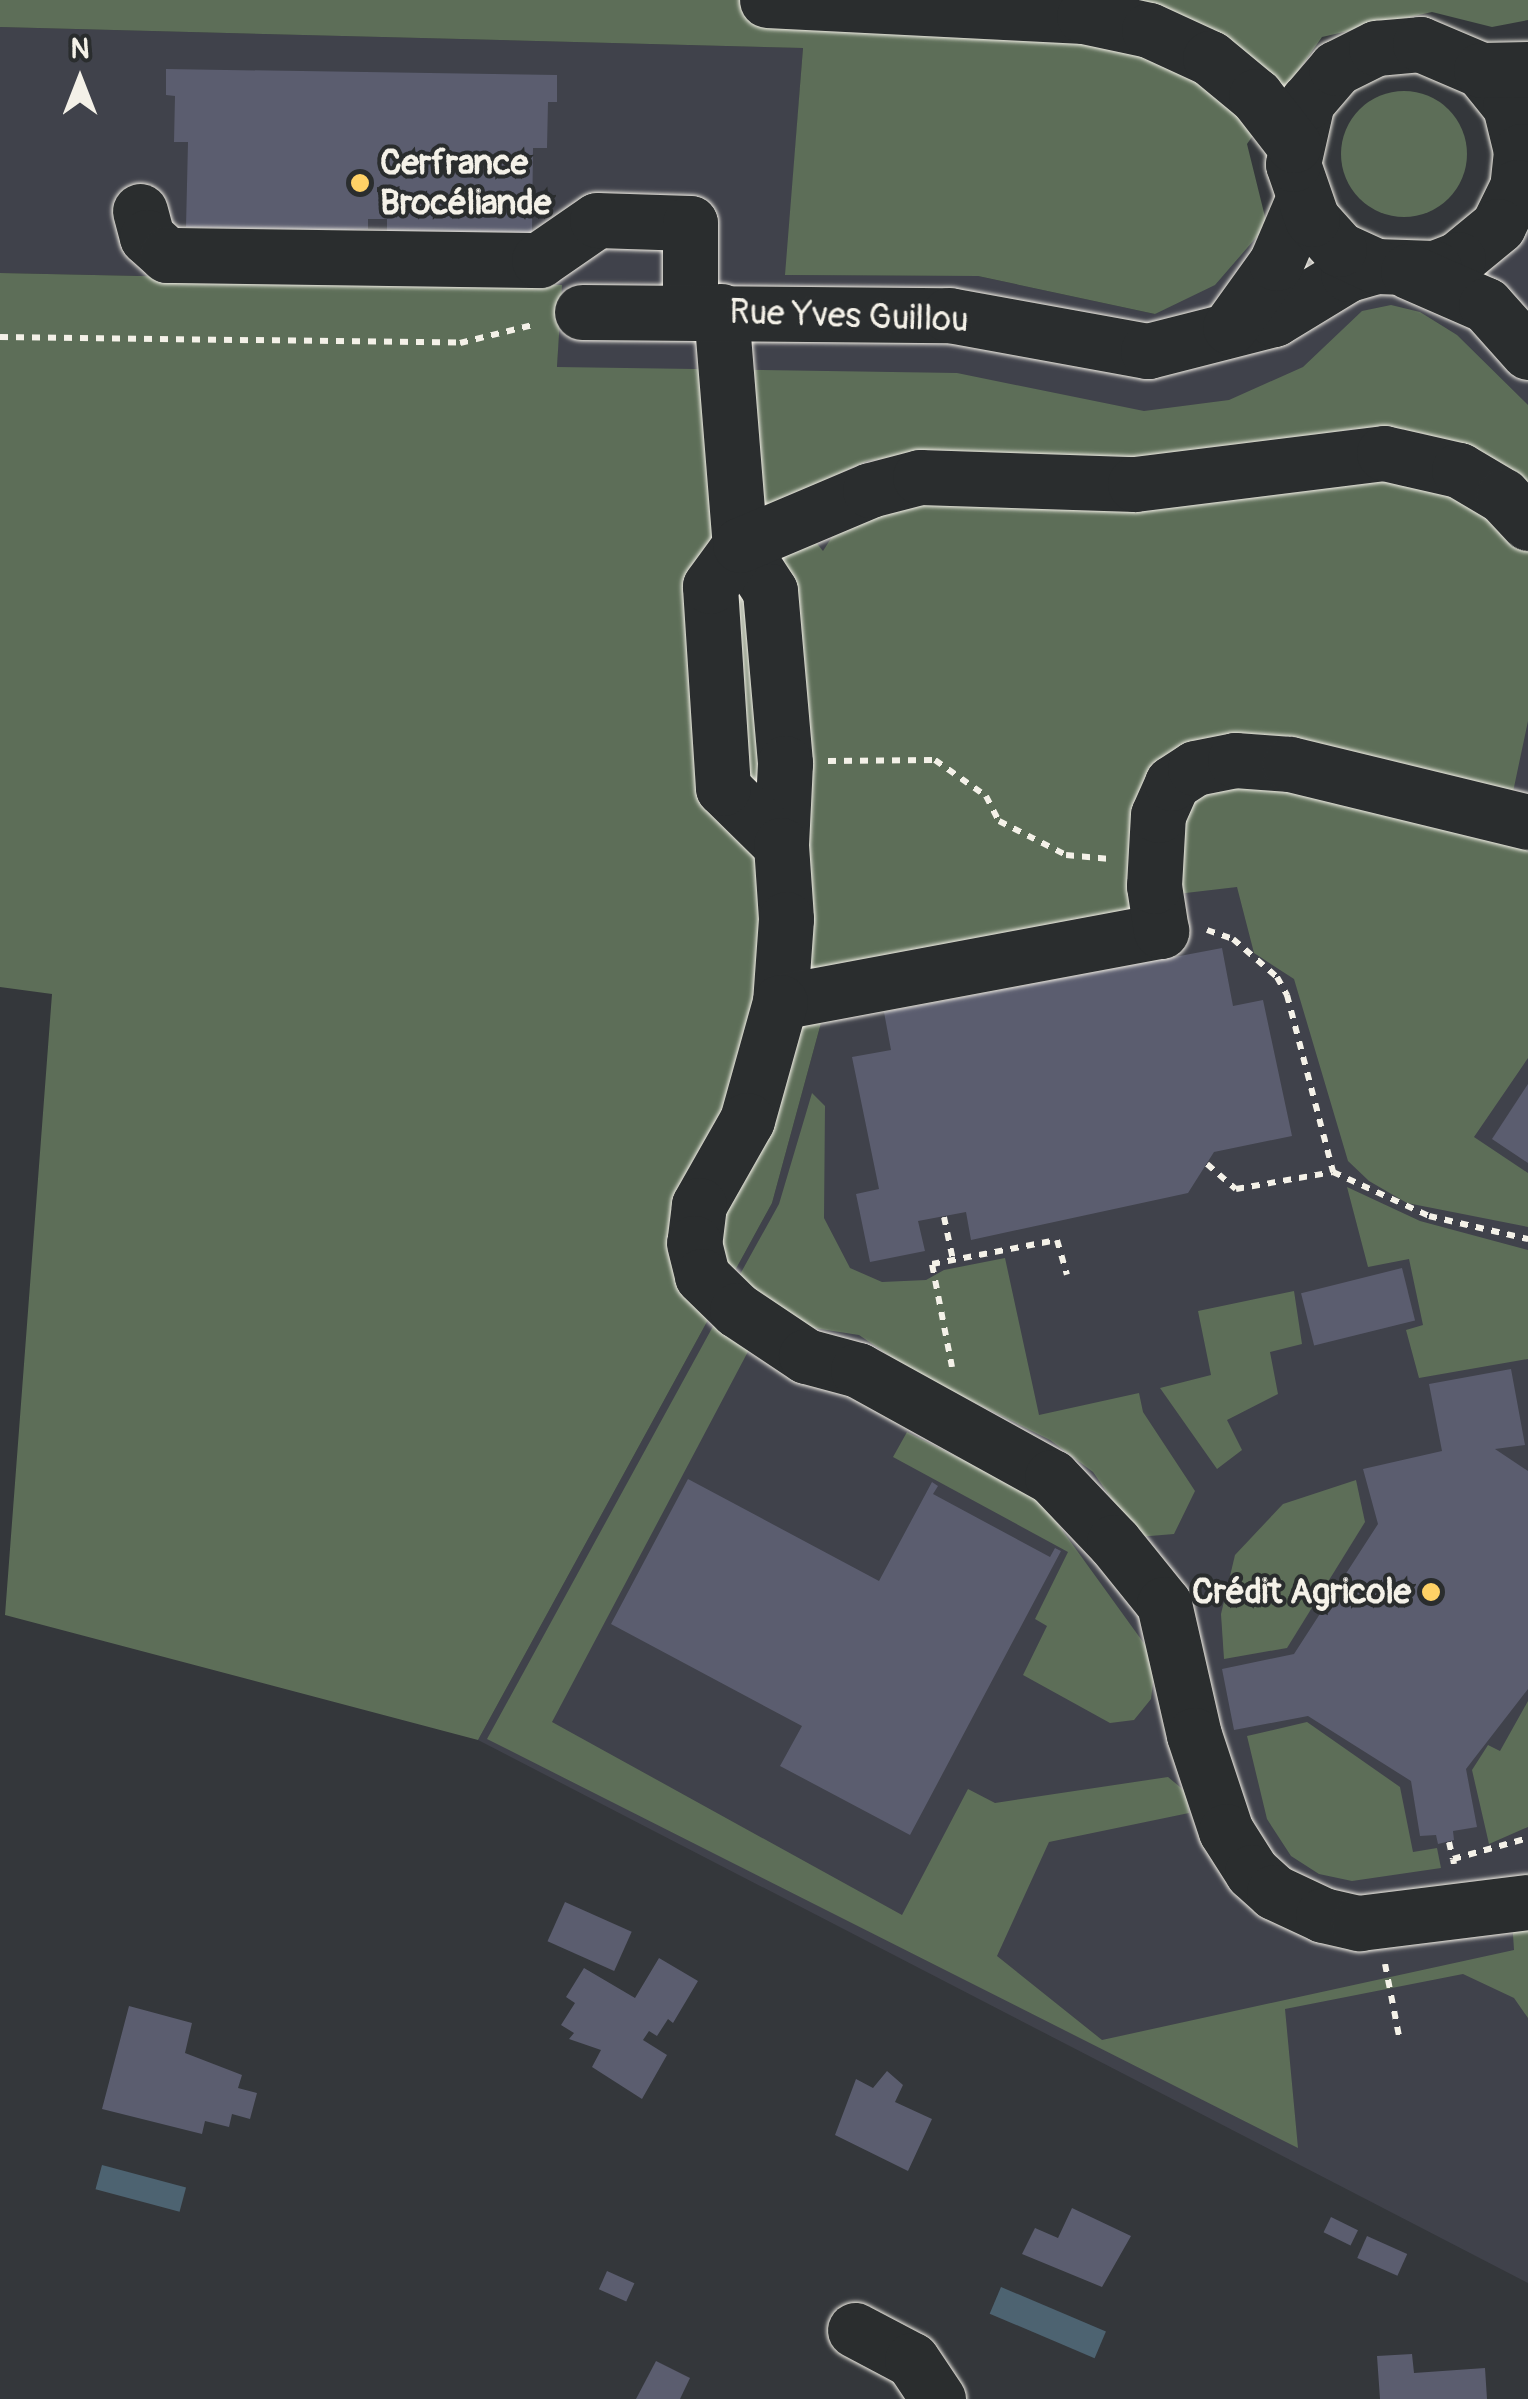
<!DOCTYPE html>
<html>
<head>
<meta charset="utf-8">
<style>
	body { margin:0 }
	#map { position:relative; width:1528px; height:2399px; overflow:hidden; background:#34373b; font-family:Pangolin,sans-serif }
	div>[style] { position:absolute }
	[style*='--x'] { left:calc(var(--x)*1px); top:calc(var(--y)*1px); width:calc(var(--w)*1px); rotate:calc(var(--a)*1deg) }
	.built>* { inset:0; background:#40424b }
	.green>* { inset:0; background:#5d6e58 }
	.round { border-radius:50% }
	.water>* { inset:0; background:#4d6371; transform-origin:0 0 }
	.building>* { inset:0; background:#5b5d6f; transform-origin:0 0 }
	.path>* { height:6px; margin-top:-3px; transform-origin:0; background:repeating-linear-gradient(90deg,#f4f1e8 0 8px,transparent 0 16px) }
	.roads { filter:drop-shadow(0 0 2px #f4f1e8) drop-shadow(0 0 2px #f4f1e8) }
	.minor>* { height:55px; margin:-27.5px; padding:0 27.5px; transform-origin:27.5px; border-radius:27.5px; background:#2a2d2e }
	.major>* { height:55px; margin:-27.5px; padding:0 27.5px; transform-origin:27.5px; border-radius:27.5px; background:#2a2d2e }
	.highway>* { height:55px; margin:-27.5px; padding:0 27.5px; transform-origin:27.5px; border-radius:27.5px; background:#2a2d2e }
	.dots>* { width:28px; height:28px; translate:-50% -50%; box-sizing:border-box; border:5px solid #2a2d2e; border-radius:50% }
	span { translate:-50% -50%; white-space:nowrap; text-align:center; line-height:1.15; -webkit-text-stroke:8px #2a2d2e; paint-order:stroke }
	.poi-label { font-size:35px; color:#f4f1e8; font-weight:700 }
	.left { translate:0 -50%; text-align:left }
	.right { translate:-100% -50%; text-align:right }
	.street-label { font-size:35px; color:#f4f1e8 }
	.north { position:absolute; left:30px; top:30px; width:100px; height:100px; -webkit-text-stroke:8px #2a2d2e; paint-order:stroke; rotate:0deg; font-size:28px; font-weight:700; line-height:40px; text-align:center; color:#f4f1e8 }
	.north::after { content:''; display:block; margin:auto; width:35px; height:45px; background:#f4f1e8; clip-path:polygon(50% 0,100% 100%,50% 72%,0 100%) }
</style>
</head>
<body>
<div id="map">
	<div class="built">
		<i style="clip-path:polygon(0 27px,803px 48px,786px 275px,978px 276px,1155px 314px,1267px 225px,1374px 289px,1528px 225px,1528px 2283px,478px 1740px,772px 1203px,834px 975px,557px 367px,561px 285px,0 273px)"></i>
	</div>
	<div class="green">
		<i style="clip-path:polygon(0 0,1528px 0,1528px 20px,1492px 27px,1432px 12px,1322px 37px,1247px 144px,1267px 225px,1215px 285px,1155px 314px,978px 276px,785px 275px,803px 48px,0 27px)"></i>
		<i class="round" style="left:1341px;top:91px;width:126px;height:126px"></i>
		<i style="clip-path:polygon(0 273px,562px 285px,557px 367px,957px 373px,1144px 411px,1229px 400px,1303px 367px,1362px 311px,1391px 305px,1420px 312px,1457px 335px,1528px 405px,1528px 501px,1484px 457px,1422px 433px,1353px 429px,1179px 458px,918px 454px,867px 461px,825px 480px,791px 511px,823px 551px,842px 521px,914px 493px,1392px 474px,1475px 504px,1528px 552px,1528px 721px,1513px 792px,1207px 749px,1141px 911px,834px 975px,772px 1203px,478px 1740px,5px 1615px,52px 994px,0 987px)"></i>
		<i style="clip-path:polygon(1256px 776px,1514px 838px,1528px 852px,1528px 1058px,1474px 1137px,1528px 1173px,1528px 1227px,1407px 1203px,1369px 1181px,1348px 1161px,1294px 979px,1254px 953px,1237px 887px,1177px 894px,1180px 817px,1192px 791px)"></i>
		<i style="clip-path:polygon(812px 1093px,825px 1106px,824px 1218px,850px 1268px,882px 1282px,926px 1280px,944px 1270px,1005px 1258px,1039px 1415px,1139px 1393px,1143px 1412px,1195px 1491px,1174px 1534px,1138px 1537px,1093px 1472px,1050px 1440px,915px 1373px,859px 1335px,807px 1327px,738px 1278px,779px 1204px)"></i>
		<i style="clip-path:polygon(1347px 1187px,1420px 1221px,1528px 1250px,1528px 1359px,1419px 1378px,1406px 1330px,1423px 1325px,1409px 1259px,1368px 1267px)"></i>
		<i style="clip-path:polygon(1294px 1291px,1302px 1344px,1270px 1352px,1278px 1394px,1227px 1420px,1242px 1450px,1217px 1469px,1160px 1388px,1211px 1375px,1198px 1311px)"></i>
		<i style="clip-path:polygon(717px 1319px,752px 1344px,552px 1722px,902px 1915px,968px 1789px,995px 1803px,1168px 1777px,1186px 1792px,1189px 1813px,1049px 1842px,997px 1956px,1102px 2040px,1514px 1950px,1512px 1919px,1528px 1916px,1528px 2018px,1514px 1998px,1463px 1974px,1285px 2009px,1298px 2148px,487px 1739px)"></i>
		<i style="clip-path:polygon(907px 1432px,1039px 1498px,1156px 1660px,1151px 1699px,1134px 1720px,1110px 1723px,1023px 1675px,1047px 1626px,1035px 1619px,1068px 1552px,893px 1457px)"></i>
		<i style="clip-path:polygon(1356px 1480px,1365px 1522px,1287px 1648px,1224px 1659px,1221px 1614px,1235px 1555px,1283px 1504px)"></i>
		<i style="clip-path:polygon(1528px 1701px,1528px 1827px,1489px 1844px,1472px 1770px,1488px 1745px,1500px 1751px)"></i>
		<i style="clip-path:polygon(1307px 1722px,1400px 1787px,1413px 1852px,1437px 1848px,1441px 1868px,1352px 1881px,1319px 1874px,1291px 1856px,1267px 1819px,1247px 1736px)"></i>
	</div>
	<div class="water">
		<i style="left:102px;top:2165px;width:87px;height:25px;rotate:15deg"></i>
		<i style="left:1001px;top:2287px;width:114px;height:29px;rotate:23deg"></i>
	</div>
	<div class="building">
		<i style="clip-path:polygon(166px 69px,557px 75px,557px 102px,548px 102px,547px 148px,533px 148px,532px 233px,387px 231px,387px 219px,368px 219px,368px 229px,346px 230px,186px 227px,188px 142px,174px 142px,175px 96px,166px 95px)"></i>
		<i style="clip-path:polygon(1222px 948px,1233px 1006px,1263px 1000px,1292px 1136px,1214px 1152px,1188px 1193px,971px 1240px,966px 1212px,918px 1221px,925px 1251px,870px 1262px,856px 1194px,879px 1189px,852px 1057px,891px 1050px,884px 1012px)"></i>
		<i style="clip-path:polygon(1528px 1084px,1528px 1163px,1492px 1139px)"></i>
		<i style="left:1402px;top:1268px;width:54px;height:104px;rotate:76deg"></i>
		<i style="clip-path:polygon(1511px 1369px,1525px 1445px,1495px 1449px,1528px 1471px,1528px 1689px,1466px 1769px,1477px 1827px,1453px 1831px,1454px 1840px,1438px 1844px,1436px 1835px,1420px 1836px,1411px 1781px,1308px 1716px,1234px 1730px,1222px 1669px,1294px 1654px,1378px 1524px,1363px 1469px,1442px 1451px,1429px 1384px)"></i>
		<i style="clip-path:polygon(688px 1479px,879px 1581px,932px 1482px,938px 1486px,933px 1494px,1050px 1557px,1055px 1548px,1061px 1551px,910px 1835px,780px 1766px,802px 1726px,611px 1624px)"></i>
		<i style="left:565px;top:1902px;width:73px;height:43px;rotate:24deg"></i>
		<i style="clip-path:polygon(659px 1958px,698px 1981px,673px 2023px,668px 2019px,657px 2036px,649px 2031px,643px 2040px,667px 2055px,642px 2099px,592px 2067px,601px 2050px,569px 2039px,574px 2033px,561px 2025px,575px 2003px,566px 1997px,584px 1968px,635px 1998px)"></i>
		<i style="clip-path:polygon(129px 2006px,192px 2023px,185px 2053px,242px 2075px,238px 2088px,257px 2093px,250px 2119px,232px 2114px,229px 2127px,205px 2121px,202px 2134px,102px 2109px)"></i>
		<i style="clip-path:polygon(887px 2071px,903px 2085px,895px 2102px,932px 2119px,908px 2171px,835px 2135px,856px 2079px,873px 2088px)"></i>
		<i style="clip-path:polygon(1072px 2208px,1131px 2236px,1102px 2287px,1022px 2254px,1035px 2228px,1058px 2238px)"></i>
		<i style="left:1331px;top:2217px;width:30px;height:17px;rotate:26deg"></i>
		<i style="left:1367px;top:2236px;width:44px;height:24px;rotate:24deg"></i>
		<i style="left:607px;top:2271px;width:30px;height:20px;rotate:24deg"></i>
		<i style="clip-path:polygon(1412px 2354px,1414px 2373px,1485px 2368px,1487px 2399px,1380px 2399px,1377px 2356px)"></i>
		<i style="clip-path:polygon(656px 2361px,690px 2378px,680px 2399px,636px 2399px)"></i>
	</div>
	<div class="path">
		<i style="--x:0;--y:337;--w:460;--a:0.7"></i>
		<i style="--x:460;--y:343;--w:79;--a:-13.9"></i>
		<i style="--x:828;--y:761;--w:107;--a:-0.5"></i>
		<i style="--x:935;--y:760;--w:62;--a:35.2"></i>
		<i style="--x:986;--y:796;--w:28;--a:63"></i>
		<i style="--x:999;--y:821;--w:75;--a:26.9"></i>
		<i style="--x:1066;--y:855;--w:44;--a:5.2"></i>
		<i style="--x:1207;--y:930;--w:28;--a:19"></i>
		<i style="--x:1233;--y:939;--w:58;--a:40.8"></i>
		<i style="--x:1277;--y:977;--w:21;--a:61"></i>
		<i style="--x:1287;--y:995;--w:183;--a:75.4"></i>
		<i style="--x:1207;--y:1164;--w:38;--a:41"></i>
		<i style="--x:1236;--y:1189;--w:98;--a:-9.9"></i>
		<i style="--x:1333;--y:1172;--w:106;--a:24.6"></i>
		<i style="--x:1429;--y:1216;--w:102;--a:13.1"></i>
		<i style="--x:944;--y:1217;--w:44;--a:78.2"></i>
		<i style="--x:952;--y:1367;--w:105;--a:-101"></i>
		<i style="--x:932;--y:1264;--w:127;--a:-10.9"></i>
		<i style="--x:1057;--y:1240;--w:36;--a:74"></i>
		<i style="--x:1449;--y:1842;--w:17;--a:77"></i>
		<i style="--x:1454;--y:1864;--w:5;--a:-101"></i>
		<i style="--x:1453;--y:1859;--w:78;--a:-15.6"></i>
		<i style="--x:1385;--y:1964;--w:73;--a:79"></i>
	</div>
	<div class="roads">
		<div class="minor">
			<i style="--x:140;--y:211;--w:27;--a:75"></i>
			<i style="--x:147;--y:237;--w:27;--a:42"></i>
			<i style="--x:167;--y:255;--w:372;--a:0.8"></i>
			<i style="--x:539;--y:260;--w:70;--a:-34.6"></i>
			<i style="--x:597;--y:220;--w:93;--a:1.8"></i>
			<i style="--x:690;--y:223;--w:89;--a:90"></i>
			<i style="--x:721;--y:311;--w:235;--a:85.4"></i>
			<i style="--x:740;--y:545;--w:55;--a:56.9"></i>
			<i style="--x:770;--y:591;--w:173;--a:85"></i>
			<i style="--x:785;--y:763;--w:82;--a:92.8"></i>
			<i style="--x:781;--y:845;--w:81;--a:-135.5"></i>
			<i style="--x:723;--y:788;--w:202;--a:-93.7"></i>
			<i style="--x:710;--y:586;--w:51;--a:-53.8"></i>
			<i style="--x:740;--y:545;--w:141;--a:-22.9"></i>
			<i style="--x:870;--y:490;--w:52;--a:-14.6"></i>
			<i style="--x:920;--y:477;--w:215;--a:1.9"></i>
			<i style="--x:1135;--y:484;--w:251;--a:-7.1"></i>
			<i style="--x:1384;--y:453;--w:77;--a:12.8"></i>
			<i style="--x:1459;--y:470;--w:51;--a:30.6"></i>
			<i style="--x:1503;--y:496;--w:37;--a:47"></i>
			<i style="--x:582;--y:312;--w:367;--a:0.5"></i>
			<i style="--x:949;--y:315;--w:202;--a:10.3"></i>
			<i style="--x:1148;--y:351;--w:130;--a:-14.3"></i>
			<i style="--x:1274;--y:319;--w:87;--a:-31.3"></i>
			<i style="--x:1348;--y:274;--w:29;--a:-16"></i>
			<i style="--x:1230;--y:327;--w:79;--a:-54.3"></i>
			<i style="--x:1276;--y:263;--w:66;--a:-66.9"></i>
			<i style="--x:781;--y:845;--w:74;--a:86.1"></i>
			<i style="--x:786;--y:919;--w:83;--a:94.1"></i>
			<i style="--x:780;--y:1002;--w:388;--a:-10.6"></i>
			<i style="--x:1161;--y:931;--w:46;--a:-98.8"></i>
			<i style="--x:1154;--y:886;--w:71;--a:-86.8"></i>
			<i style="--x:1158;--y:815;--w:35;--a:-66"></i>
			<i style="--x:1172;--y:783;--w:27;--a:-33"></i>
			<i style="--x:1195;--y:768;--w:41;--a:-11.3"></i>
			<i style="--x:1235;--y:760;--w:55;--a:4.2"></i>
			<i style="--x:1290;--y:764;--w:245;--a:13.7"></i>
			<i style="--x:780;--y:1002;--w:123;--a:105.6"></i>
			<i style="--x:747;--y:1120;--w:98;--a:119.5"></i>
			<i style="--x:699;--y:1205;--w:38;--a:97"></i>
			<i style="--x:694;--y:1243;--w:34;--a:76"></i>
			<i style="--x:702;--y:1276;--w:49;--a:44.2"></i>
			<i style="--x:737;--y:1310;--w:83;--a:33.7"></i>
			<i style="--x:806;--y:1356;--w:54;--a:15.1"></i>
			<i style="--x:858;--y:1370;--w:222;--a:28.9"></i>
			<i style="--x:1052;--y:1477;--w:90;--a:46.4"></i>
			<i style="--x:1114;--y:1542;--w:80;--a:51.1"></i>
			<i style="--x:1164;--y:1604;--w:134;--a:77.1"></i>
			<i style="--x:1194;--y:1735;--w:101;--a:71.6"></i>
			<i style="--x:1226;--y:1831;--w:49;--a:57.6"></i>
			<i style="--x:1252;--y:1872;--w:30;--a:42"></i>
			<i style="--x:1274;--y:1892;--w:54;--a:25.1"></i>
			<i style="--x:1323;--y:1915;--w:37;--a:13"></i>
			<i style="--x:1359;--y:1923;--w:170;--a:-7.1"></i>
			<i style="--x:855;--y:2330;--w:64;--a:27.8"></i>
			<i style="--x:912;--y:2360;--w:47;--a:56.3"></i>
		</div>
		<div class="major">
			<i style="--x:1481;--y:70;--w:46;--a:51.1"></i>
			<i style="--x:1510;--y:106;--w:46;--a:76.3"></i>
			<i style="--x:1521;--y:151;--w:36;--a:96"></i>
			<i style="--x:1517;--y:187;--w:43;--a:116"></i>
			<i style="--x:1498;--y:226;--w:52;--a:140.5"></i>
			<i style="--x:1458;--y:259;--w:26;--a:159"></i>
			<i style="--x:1434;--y:268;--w:58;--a:-178"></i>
			<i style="--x:1376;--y:266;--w:41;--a:-155.3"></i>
			<i style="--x:1339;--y:249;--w:40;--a:-132"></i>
			<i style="--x:1312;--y:219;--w:58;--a:-109.1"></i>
			<i style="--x:1293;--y:164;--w:64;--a:-77.3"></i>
			<i style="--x:1307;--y:102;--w:45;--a:-49.5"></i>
			<i style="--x:1336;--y:68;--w:45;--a:-26.6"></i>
			<i style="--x:1376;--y:48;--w:44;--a:-5.2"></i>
			<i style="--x:1420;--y:44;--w:66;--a:23.1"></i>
			<i style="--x:1481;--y:70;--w:47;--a:-1.2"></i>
			<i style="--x:1408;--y:271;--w:85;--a:23.6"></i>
			<i style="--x:1486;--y:305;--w:63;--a:48.2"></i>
		</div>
		<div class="highway">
			<i style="--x:767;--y:0;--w:317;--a:2.9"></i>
			<i style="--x:1084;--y:16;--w:66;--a:12.2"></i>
			<i style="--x:1149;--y:30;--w:67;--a:24.7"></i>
			<i style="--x:1210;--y:58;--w:60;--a:39.6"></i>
			<i style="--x:1256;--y:96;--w:62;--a:52.2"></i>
		</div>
	</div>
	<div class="dots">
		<i style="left:360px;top:183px;background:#ffd166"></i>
		<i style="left:1431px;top:1592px;background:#ffd166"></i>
	</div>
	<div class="poi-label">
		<span class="left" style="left:380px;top:183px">Cerfrance<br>Brocéliande</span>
		<span class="right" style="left:1411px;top:1592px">Crédit Agricole</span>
	</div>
	<div class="street-label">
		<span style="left:849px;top:316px;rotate:2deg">Rue Yves Guillou</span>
	</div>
	<div class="north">N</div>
</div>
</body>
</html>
